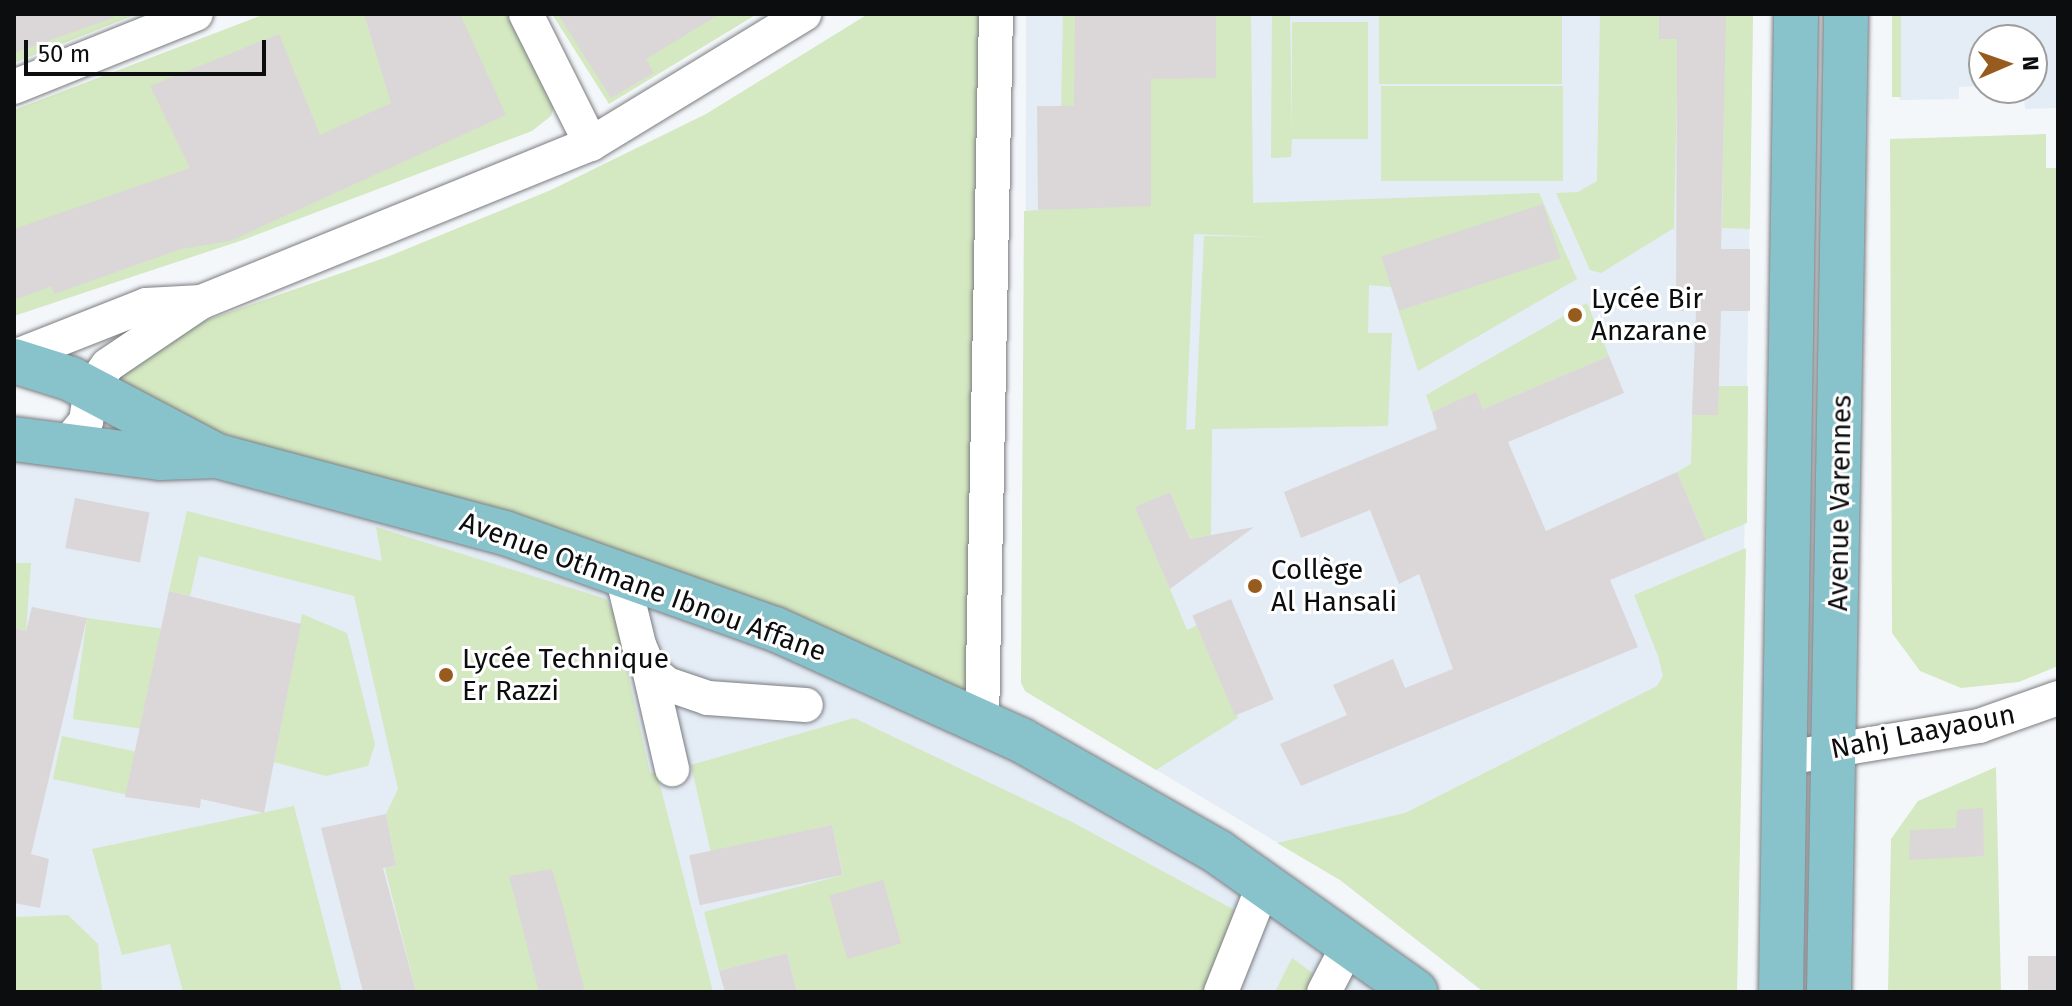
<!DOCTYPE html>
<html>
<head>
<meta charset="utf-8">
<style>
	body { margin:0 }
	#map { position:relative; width:2072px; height:1006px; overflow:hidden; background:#f4f7fa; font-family:"Fira Sans",sans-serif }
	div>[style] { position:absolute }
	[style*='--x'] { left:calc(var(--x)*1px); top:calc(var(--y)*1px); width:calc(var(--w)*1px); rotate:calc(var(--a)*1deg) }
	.built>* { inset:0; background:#e4ecf5 }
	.green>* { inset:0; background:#d4e8c1; transform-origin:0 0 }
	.building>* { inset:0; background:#dbd7d8; transform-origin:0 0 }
	.roads { filter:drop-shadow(0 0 2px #7b7d80) drop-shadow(0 0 2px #7b7d80) }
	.minor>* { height:34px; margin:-17px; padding:0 17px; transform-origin:17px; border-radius:17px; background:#fff }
	.major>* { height:44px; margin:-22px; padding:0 22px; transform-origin:22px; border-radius:22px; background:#88c2cb }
	.dots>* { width:22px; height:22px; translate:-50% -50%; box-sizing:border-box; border:4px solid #fff; border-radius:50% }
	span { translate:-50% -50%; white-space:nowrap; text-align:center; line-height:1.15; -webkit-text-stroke:6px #fff; paint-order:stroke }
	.poi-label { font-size:28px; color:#0c0d0e }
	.left { translate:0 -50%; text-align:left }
	.street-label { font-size:28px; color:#0c0d0e }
	.frame { position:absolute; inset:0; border:16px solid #0c0d0e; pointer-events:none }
	.north { position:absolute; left:1968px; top:24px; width:80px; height:80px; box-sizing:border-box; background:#fff; border:2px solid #9e9e9f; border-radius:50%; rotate:88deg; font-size:22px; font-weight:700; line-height:32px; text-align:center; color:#0c0d0e }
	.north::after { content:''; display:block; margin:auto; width:28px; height:36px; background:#985b1e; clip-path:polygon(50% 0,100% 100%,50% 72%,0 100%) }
	.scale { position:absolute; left:24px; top:40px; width:242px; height:36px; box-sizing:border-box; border:4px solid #0c0d0e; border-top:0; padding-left:10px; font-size:24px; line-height:28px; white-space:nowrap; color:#0c0d0e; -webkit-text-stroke:6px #fff; paint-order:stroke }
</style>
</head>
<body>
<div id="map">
	<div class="built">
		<i style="clip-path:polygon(1026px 14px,1753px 14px,1737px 992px,1483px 992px,1340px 880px,1025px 691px)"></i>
		<i style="clip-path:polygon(1901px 14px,2058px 14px,2058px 108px,2025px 109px,2024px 98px,2018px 98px,2017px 88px,2032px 88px,2032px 40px,1984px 40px,1984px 86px,1959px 87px,1959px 99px,1900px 100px)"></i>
		<i style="clip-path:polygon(14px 438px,505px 533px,1021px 740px,1416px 992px,14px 992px)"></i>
	</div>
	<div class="green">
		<i style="clip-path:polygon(14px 14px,137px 14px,14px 63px)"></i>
		<i style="clip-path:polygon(265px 14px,510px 14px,555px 103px,551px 116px,532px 131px,243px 240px,14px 316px,14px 110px)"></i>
		<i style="clip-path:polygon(552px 14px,757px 14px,609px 104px)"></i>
		<i style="clip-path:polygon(868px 14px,988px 14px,968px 691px,961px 694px,415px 491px,116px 402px,121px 350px,387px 257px,551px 190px,706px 114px)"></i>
		<i style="clip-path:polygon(evenodd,1063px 14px,1251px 14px,1253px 203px,1539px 193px,1577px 279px,1418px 371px,1391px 287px,1369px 285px,1368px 333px,1392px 333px,1388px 426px,1212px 429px,1211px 535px,1190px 539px,1170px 492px,1136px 507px,1187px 630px,1197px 625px,1238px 718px,1156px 770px,1025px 691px,1021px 683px,1024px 211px,1059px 209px,1063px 14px,1194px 234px,1273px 237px,1204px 236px,1195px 429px,1186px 430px,1194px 234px)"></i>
		<i style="clip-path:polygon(1272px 14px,1290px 14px,1292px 137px,1292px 22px,1368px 22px,1368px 139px,1292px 139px,1291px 157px,1271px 158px)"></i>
		<i style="left:1379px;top:14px;width:183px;height:70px"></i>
		<i style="clip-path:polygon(1600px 14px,1753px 14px,1750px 229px,1722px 228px,1724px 87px,1677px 85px,1674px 228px,1601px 273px,1590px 270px,1556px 193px,1578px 192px,1597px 181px)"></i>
		<i style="left:1892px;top:14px;width:9px;height:83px"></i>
		<i style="left:1381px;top:86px;width:182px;height:95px"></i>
		<i style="clip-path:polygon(2046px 134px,2046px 168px,2058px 168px,2058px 666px,2019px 682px,1961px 688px,1920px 671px,1892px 633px,1890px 139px)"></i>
		<i style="clip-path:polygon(1587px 303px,1609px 356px,1483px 409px,1476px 393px,1432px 412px,1426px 395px)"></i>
		<i style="clip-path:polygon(1693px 386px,1748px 386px,1747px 523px,1706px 540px,1677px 472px,1691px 464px)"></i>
		<i style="clip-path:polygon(187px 511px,382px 561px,376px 527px,606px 599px,615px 615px,650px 773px,657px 773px,713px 992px,416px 992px,385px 868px,396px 866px,386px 814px,398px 789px,354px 596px,199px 556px,190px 596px,169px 591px)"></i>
		<i style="clip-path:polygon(1746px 548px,1737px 992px,1484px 992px,1340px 880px,1277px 843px,1405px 813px,1657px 686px,1663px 676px,1658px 656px,1634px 595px)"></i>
		<i style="clip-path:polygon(14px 563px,31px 563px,26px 631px,14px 628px)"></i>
		<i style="clip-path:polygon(302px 614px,347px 633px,375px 744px,368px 766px,326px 776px,274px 762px)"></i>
		<i style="left:87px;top:618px;width:75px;height:102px;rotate:8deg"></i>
		<i style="clip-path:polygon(854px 718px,1072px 822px,1240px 913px,1210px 992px,797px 992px,787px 953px,719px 971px,704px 912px,843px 875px,832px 825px,711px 853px,691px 765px)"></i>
		<i style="left:62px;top:736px;width:76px;height:44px;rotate:12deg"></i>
		<i style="clip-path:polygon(1996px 767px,2001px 992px,1888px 992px,1891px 839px,1918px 801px)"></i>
		<i style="clip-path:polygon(294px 806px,342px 992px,183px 992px,170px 944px,122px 955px,92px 849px)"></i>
		<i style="clip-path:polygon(68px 915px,98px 944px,102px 992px,14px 992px,14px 917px)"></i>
		<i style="clip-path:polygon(1292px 958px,1339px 992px,1275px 992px)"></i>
	</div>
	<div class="building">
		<i style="clip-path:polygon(14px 14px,112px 14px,113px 18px,14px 53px)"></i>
		<i style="clip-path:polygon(364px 14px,460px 14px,506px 115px,230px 241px,181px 249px,54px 294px,52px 286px,14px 300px,14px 229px,190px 168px,150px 86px,279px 34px,320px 135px,391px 103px)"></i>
		<i style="clip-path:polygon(558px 14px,720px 14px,646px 59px,654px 73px,611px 98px)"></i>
		<i style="clip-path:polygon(1075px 14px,1216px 14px,1216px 78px,1151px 79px,1151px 206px,1038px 210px,1037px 106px,1074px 106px)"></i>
		<i style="clip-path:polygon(1659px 14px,1726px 14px,1721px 249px,1750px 249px,1750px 311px,1721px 311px,1718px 415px,1692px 415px,1696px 311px,1676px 311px,1677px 39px,1659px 39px)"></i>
		<i style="left:1543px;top:204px;width:57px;height:170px;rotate:72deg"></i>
		<i style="clip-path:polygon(1609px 356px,1624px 393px,1508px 442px,1546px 531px,1677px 472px,1706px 540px,1610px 580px,1638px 647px,1301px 786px,1280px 744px,1347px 715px,1333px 685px,1393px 659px,1405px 688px,1453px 669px,1419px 574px,1399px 584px,1370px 510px,1301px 538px,1284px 492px,1437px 429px,1432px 412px,1476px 392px,1483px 409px)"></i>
		<i style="clip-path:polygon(1170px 492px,1190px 539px,1254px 527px,1170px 589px,1135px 507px)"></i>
		<i style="left:75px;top:498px;width:76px;height:51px;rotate:11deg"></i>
		<i style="clip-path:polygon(169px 591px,301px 624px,264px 813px,201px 799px,200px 808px,125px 797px)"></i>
		<i style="left:1231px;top:599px;width:109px;height:42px;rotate:67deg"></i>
		<i style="clip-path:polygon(32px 607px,87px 618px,31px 854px,49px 859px,40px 908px,14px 903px,14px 628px,26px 631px)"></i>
		<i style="clip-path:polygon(1983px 808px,1984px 856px,1909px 860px,1910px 830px,1956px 828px,1957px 810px)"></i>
		<i style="clip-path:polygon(386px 814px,396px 866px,383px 868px,416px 992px,363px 992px,321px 828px)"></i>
		<i style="left:832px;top:825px;width:51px;height:146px;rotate:78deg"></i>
		<i style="clip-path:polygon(552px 869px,565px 914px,585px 992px,539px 992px,509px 876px)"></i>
		<i style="left:883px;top:880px;width:66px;height:56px;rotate:74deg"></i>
		<i style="clip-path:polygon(787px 953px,797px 992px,725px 992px,719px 971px)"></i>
		<i style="left:2058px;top:956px;width:36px;height:30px;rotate:90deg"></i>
	</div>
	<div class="roads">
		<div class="minor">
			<i style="--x:526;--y:14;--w:145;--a:63.4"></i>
			<i style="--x:14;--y:87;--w:196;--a:-21.9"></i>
			<i style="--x:14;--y:357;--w:142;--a:-21.5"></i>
			<i style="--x:146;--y:305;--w:55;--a:-3.1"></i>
			<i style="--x:67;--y:444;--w:30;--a:-50"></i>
			<i style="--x:86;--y:421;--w:32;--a:-81"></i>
			<i style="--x:91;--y:389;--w:29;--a:-55"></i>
			<i style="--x:108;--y:365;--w:112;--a:-34.1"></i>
			<i style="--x:201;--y:302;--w:421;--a:-22.1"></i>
			<i style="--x:591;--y:144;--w:250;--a:-31.4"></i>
			<i style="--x:622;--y:575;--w:72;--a:76.3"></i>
			<i style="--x:639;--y:645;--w:26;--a:67"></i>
			<i style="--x:649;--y:669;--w:23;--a:40"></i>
			<i style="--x:667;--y:684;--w:43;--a:18.9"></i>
			<i style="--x:708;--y:698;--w:98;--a:4.1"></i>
			<i style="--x:649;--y:669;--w:103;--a:77"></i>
			<i style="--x:982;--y:722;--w:708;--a:-88.87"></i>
			<i style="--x:1786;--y:758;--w:196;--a:-9.4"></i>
			<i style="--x:1979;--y:726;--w:84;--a:-19.5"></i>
			<i style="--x:1221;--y:992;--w:116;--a:-68.3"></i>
			<i style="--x:1324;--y:992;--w:56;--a:-62.5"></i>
		</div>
		<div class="major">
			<i style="--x:14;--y:361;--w:60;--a:17.5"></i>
			<i style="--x:71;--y:379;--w:165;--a:27.8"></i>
			<i style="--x:14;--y:439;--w:147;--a:7.4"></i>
			<i style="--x:160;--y:458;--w:57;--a:-2"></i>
			<i style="--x:217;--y:456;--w:298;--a:15"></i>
			<i style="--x:505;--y:533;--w:287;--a:19.6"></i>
			<i style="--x:775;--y:629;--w:270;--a:24.3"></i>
			<i style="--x:1021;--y:740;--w:227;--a:29.6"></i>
			<i style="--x:1218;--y:852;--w:242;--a:35.3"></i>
			<i style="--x:1781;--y:992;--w:978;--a:-89.12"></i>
			<i style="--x:1829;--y:992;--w:978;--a:-89"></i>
		</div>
	</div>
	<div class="dots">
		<i style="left:1575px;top:315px;background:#985b1e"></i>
		<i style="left:1255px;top:586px;background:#985b1e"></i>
		<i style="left:446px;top:675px;background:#985b1e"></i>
	</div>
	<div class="poi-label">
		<span class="left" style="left:1591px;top:315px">Lycée Bir<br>Anzarane</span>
		<span class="left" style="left:1271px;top:586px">Collège<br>Al Hansali</span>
		<span class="left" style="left:462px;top:675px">Lycée Technique<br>Er Razzi</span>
	</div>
	<div class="street-label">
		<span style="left:1840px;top:503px;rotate:-89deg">Avenue Varennes</span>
		<span style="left:643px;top:587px;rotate:20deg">Avenue Othmane Ibnou Affane</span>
		<span style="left:1923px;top:732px;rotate:-11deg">Nahj Laayaoun</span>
	</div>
	<div class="frame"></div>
	<div class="north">N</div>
	<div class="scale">50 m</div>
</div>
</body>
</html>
